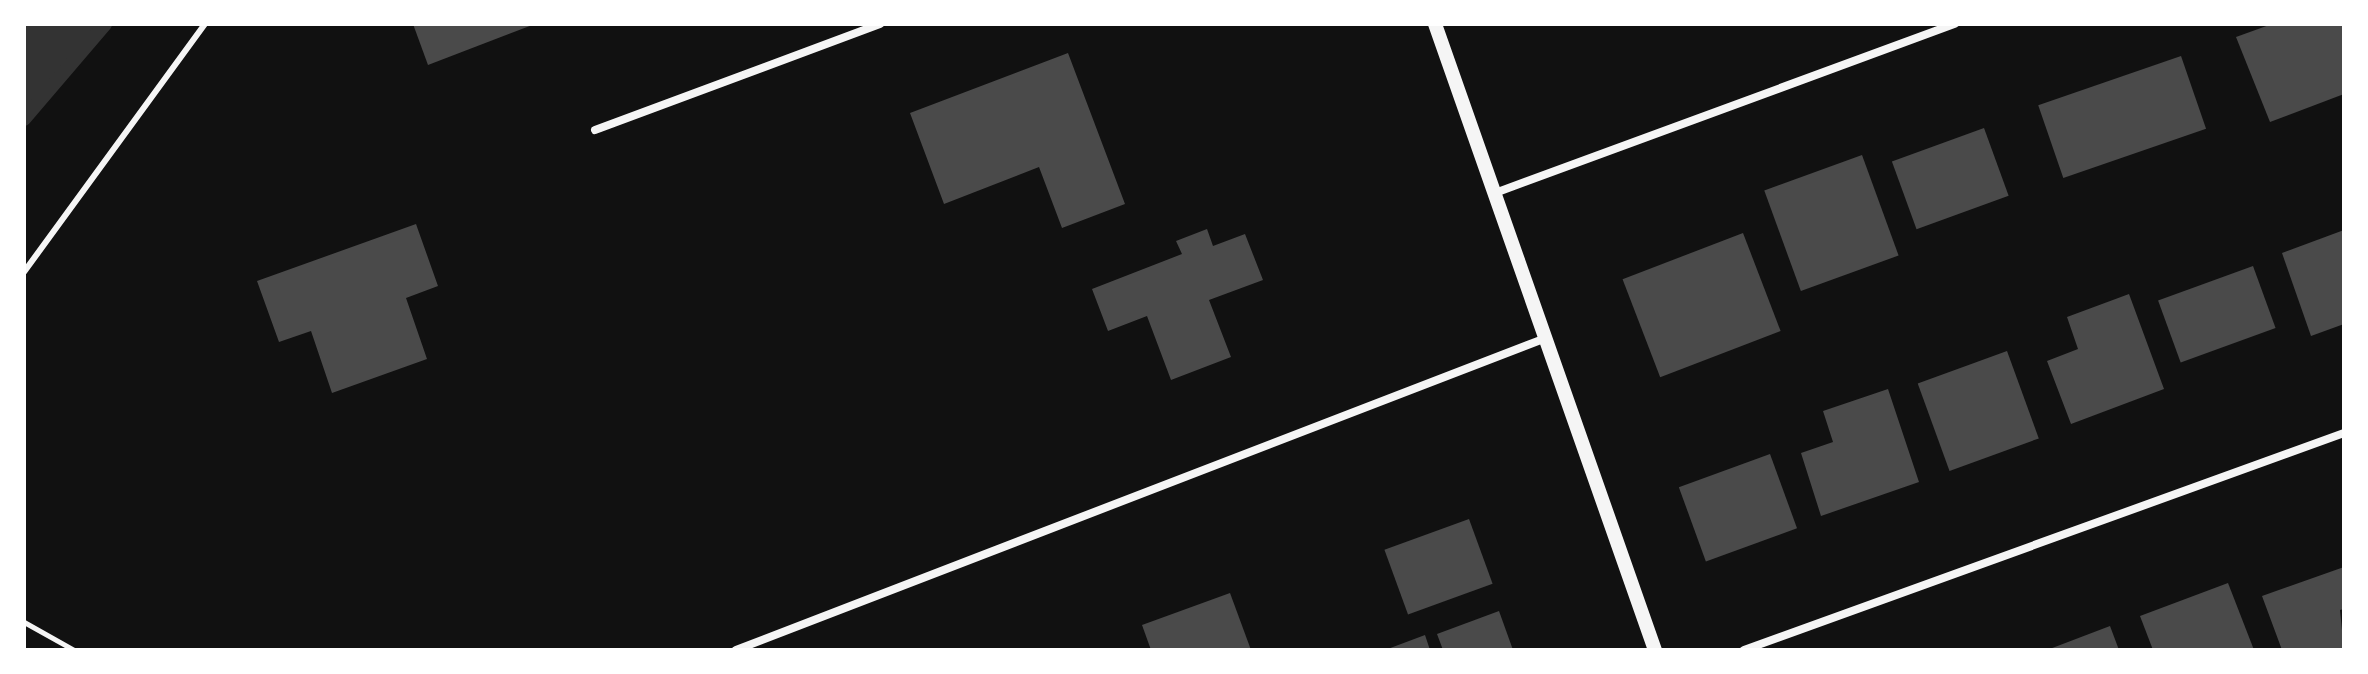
<!DOCTYPE html>
<html>
<head>
<meta charset="utf-8">
<style>
	body { margin:0 }
	#map { position:relative; width:2368px; height:674px; overflow:hidden; background:#111; font-family:Commissioner,sans-serif }
	div>[style] { position:absolute }
	[style*='--x'] { left:calc(var(--x)*1px); top:calc(var(--y)*1px); width:calc(var(--w)*1px); rotate:calc(var(--a)*1deg) }
	.water>* { inset:0; background:#333 }
	.stream>* { height:14px; margin:-7px; padding:0 7px; transform-origin:7px; border-radius:7px; background:#333 }
	.building>* { inset:0; background:#4a4a4a; transform-origin:0 0 }
	.path>* { height:5px; margin:-2.5px; padding:0 2.5px; transform-origin:2.5px; border-radius:2.5px; background:#f5f5f5 }
	.service>* { height:6px; margin:-3px; padding:0 3px; transform-origin:3px; border-radius:3px; background:#f5f5f5 }
	.minor>* { height:8px; margin:-4px; padding:0 4px; transform-origin:4px; border-radius:4px; background:#f5f5f5 }
	.tertiary>* { height:14px; margin:-7px; padding:0 7px; transform-origin:7px; border-radius:7px; background:#f5f5f5 }
	span { translate:-50% -50%; white-space:nowrap; text-align:center; line-height:1.15; -webkit-text-stroke:6px #fff; paint-order:stroke }
	.frame { position:absolute; inset:0; border:26px solid #fff; pointer-events:none }
</style>
</head>
<body>
<div id="map">
	<div class="water">
		<i style="clip-path:polygon(24px 24px,98px 24px,24px 111px)"></i>
	</div>
	<div class="stream">
		<i style="--x:24;--y:119;--w:125;--a:-49.5"></i>
	</div>
	<div class="building">
		<i style="clip-path:polygon(413px 24px,535px 24px,428px 65px)"></i>
		<i style="clip-path:polygon(2272px 24px,2344px 24px,2344px 94px,2270px 122px,2236px 37px)"></i>
		<i style="clip-path:polygon(1068px 53px,1125px 204px,1062px 228px,1039px 167px,944px 204px,910px 113px)"></i>
		<i style="left:2181px;top:56px;width:77px;height:151px;rotate:71deg"></i>
		<i style="left:1984px;top:128px;width:72px;height:98px;rotate:70deg"></i>
		<i style="left:1862px;top:155px;width:107px;height:104px;rotate:70deg"></i>
		<i style="clip-path:polygon(416px 224px,438px 286px,406px 298px,427px 359px,332px 393px,311px 331px,279px 342px,257px 281px)"></i>
		<i style="clip-path:polygon(1207px 229px,1213px 246px,1245px 234px,1263px 280px,1209px 300px,1231px 357px,1171px 380px,1147px 316px,1108px 331px,1092px 289px,1182px 254px,1176px 241px)"></i>
		<i style="clip-path:polygon(2344px 230px,2344px 324px,2311px 336px,2282px 253px)"></i>
		<i style="left:1743px;top:233px;width:105px;height:129px;rotate:69deg"></i>
		<i style="left:2253px;top:266px;width:66px;height:101px;rotate:70deg"></i>
		<i style="clip-path:polygon(2129px 294px,2164px 389px,2071px 424px,2047px 361px,2078px 349px,2067px 317px)"></i>
		<i style="left:2007px;top:351px;width:93px;height:95px;rotate:70deg"></i>
		<i style="clip-path:polygon(1888px 389px,1919px 482px,1821px 516px,1801px 453px,1833px 442px,1823px 411px)"></i>
		<i style="left:1770px;top:454px;width:79px;height:97px;rotate:70deg"></i>
		<i style="left:1469px;top:519px;width:69px;height:90px;rotate:70deg"></i>
		<i style="clip-path:polygon(2344px 567px,2344px 609px,2340px 610px,2344px 650px,2282px 650px,2262px 596px)"></i>
		<i style="clip-path:polygon(2228px 583px,2254px 650px,2153px 650px,2140px 616px)"></i>
		<i style="clip-path:polygon(1230px 593px,1251px 650px,1151px 650px,1142px 625px)"></i>
		<i style="clip-path:polygon(1499px 611px,1513px 650px,1443px 650px,1437px 634px)"></i>
		<i style="clip-path:polygon(2110px 626px,2119px 650px,2047px 650px)"></i>
		<i style="clip-path:polygon(1425px 635px,1430px 650px,1385px 650px)"></i>
	</div>
	<div class="path">
		<i style="--x:24;--y:622;--w:57;--a:29.2"></i>
	</div>
	<div class="service">
		<i style="--x:24;--y:272;--w:307;--a:-53.9"></i>
	</div>
	<div class="minor">
		<i style="--x:595;--y:130;--w:304;--a:-20.4"></i>
		<i style="--x:1495;--y:193;--w:490;--a:-20.2"></i>
		<i style="--x:736;--y:650;--w:868;--a:-21.07"></i>
		<i style="--x:1744;--y:650;--w:638;--a:-19.88"></i>
	</div>
	<div class="tertiary">
		<i style="--x:1435;--y:24;--w:664;--a:70.64"></i>
	</div>
	<div class="frame"></div>
</div>
</body>
</html>
